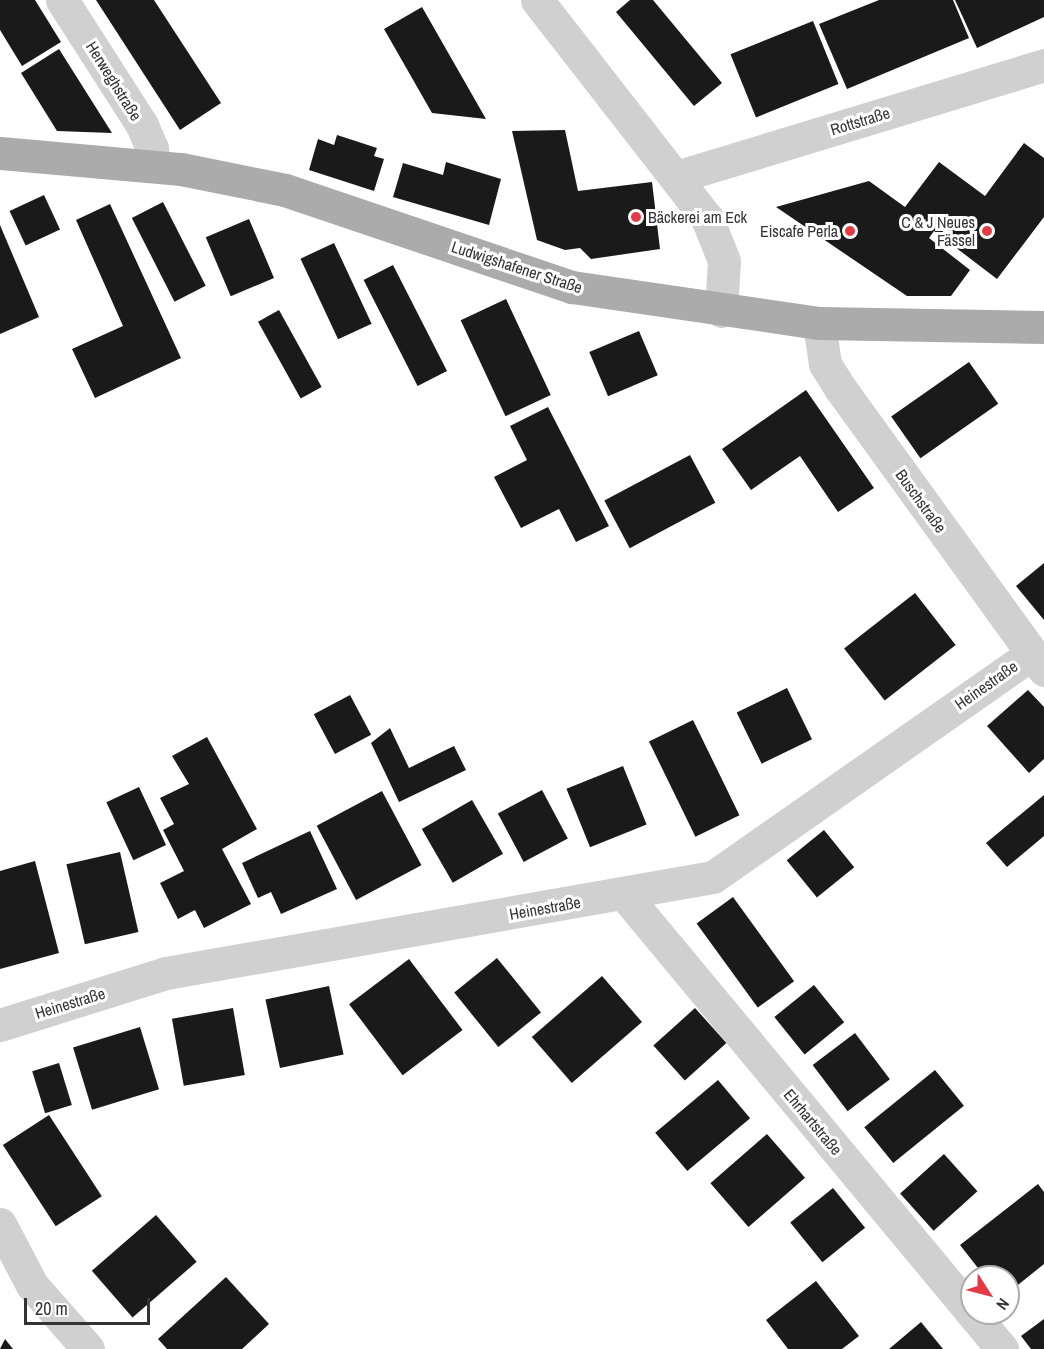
<!DOCTYPE html>
<html>
<head>
<meta charset="utf-8">
<style>
	body { margin:0 }
	#map { position:relative; width:1044px; height:1349px; overflow:hidden; background:#fff; font-family:"Archivo Narrow",sans-serif }
	div>[style] { position:absolute }
	[style*='--x'] { left:calc(var(--x)*1px); top:calc(var(--y)*1px); width:calc(var(--w)*1px); rotate:calc(var(--a)*1deg) }
	.building>* { inset:0; background:#1a1a1a; transform-origin:0 0 }
	.minor>* { height:33px; margin:-16.5px; padding:0 16.5px; transform-origin:16.5px; border-radius:16.5px; background:#d0d0d0 }
	.major>* { height:33px; margin:-16.5px; padding:0 16.5px; transform-origin:16.5px; border-radius:16.5px; background:#ababab }
	.dots>* { width:16px; height:16px; translate:-50% -50%; box-sizing:border-box; border:3px solid #fff; border-radius:50% }
	span { translate:-50% -50%; white-space:nowrap; text-align:center; line-height:1.15; -webkit-text-stroke:6px #fff; paint-order:stroke }
	.street-label { font-size:16px; color:#333 }
	.poi-label { font-size:16px; color:#333 }
	.left { translate:0 -50%; text-align:left }
	.right { translate:-100% -50%; text-align:right }
	.north { position:absolute; left:960px; top:1265px; width:60px; height:60px; box-sizing:border-box; background:#fff; border:2px solid #adadad; border-radius:50%; rotate:126deg; font-size:16px; font-weight:700; line-height:24px; text-align:center; color:#333 }
	.north::after { content:''; display:block; margin:auto; width:21px; height:27px; background:#e63946; clip-path:polygon(50% 0,100% 100%,50% 72%,0 100%) }
	.scale { position:absolute; left:24px; top:1298px; width:126px; height:27px; box-sizing:border-box; border:3px solid #333; border-top:0; padding-left:8px; font-size:18px; line-height:21px; white-space:nowrap; color:#333; -webkit-text-stroke:4px #fff; paint-order:stroke }
</style>
</head>
<body>
<div id="map">
	<div class="building">
		<i style="clip-path:polygon(0 0,35px 0,61px 42px,22px 66px,0 30px)"></i>
		<i style="clip-path:polygon(96px 0,154px 0,221px 103px,180px 130px)"></i>
		<i style="clip-path:polygon(630px 0,653px 0,722px 83px,694px 106px,616px 12px)"></i>
		<i style="clip-path:polygon(879px 0,953px 0,969px 38px,847px 89px,819px 24px)"></i>
		<i style="clip-path:polygon(955px 0,1044px 0,1044px 17px,977px 48px)"></i>
		<i style="clip-path:polygon(422px 7px,486px 119px,432px 113px,384px 29px)"></i>
		<i style="left:813px;top:21px;width:68px;height:89px;rotate:68deg"></i>
		<i style="clip-path:polygon(59px 49px,112px 133px,57px 131px,21px 73px)"></i>
		<i style="clip-path:polygon(565px 130px,578px 191px,652px 182px,660px 249px,591px 259px,580px 248px,565px 250px,537px 240px,512px 131px)"></i>
		<i style="clip-path:polygon(337px 135px,377px 148px,374px 156px,384px 159px,374px 191px,309px 170px,318px 139px,334px 145px)"></i>
		<i style="clip-path:polygon(1024px 143px,1044px 158px,1044px 217px,997px 279px,934px 231px,929px 238px,970px 270px,951px 296px,907px 296px,776px 207px,869px 181px,905px 207px,939px 162px,985px 196px)"></i>
		<i style="clip-path:polygon(446px 162px,501px 179px,489px 225px,393px 197px,403px 163px,443px 175px)"></i>
		<i style="left:44px;top:195px;width:38px;height:38px;rotate:65deg"></i>
		<i style="left:163px;top:202px;width:94px;height:35px;rotate:63deg"></i>
		<i style="clip-path:polygon(110px 204px,181px 358px,95px 398px,72px 349px,123px 326px,76px 220px)"></i>
		<i style="left:249px;top:219px;width:64px;height:47px;rotate:67deg"></i>
		<i style="clip-path:polygon(0 225px,39px 317px,0 334px)"></i>
		<i style="left:334px;top:243px;width:89px;height:37px;rotate:65deg"></i>
		<i style="left:393px;top:265px;width:119px;height:33px;rotate:63deg"></i>
		<i style="left:506px;top:299px;width:106px;height:50px;rotate:65deg"></i>
		<i style="left:279px;top:310px;width:88px;height:24px;rotate:61deg"></i>
		<i style="left:639px;top:331px;width:48px;height:54px;rotate:67deg"></i>
		<i style="left:969px;top:362px;width:51px;height:95px;rotate:55deg"></i>
		<i style="clip-path:polygon(806px 390px,874px 488px,838px 512px,800px 456px,751px 490px,722px 449px)"></i>
		<i style="clip-path:polygon(548px 407px,609px 526px,576px 542px,559px 509px,521px 528px,494px 477px,527px 460px,510px 426px)"></i>
		<i style="left:690px;top:455px;width:54px;height:97px;rotate:62deg"></i>
		<i style="clip-path:polygon(1044px 563px,1044px 620px,1016px 586px)"></i>
		<i style="left:915px;top:593px;width:66px;height:90px;rotate:52deg"></i>
		<i style="left:787px;top:688px;width:57px;height:56px;rotate:64deg"></i>
		<i style="clip-path:polygon(1028px 690px,1044px 707px,1044px 759px,1029px 773px,987px 726px)"></i>
		<i style="left:350px;top:695px;width:45px;height:41px;rotate:62deg"></i>
		<i style="left:693px;top:720px;width:106px;height:49px;rotate:64deg"></i>
		<i style="clip-path:polygon(390px 728px,409px 768px,454px 746px,466px 770px,399px 802px,371px 743px)"></i>
		<i style="clip-path:polygon(207px 737px,257px 829px,222px 849px,251px 904px,204px 928px,195px 910px,178px 919px,160px 883px,184px 871px,163px 830px,174px 824px,160px 798px,189px 784px,172px 756px)"></i>
		<i style="left:623px;top:766px;width:63px;height:61px;rotate:68deg"></i>
		<i style="left:139px;top:787px;width:64px;height:36px;rotate:65deg"></i>
		<i style="left:542px;top:790px;width:55px;height:50px;rotate:62deg"></i>
		<i style="left:382px;top:791px;width:84px;height:74px;rotate:62deg"></i>
		<i style="clip-path:polygon(1044px 795px,1044px 836px,1007px 867px,986px 843px)"></i>
		<i style="left:472px;top:800px;width:62px;height:58px;rotate:60deg"></i>
		<i style="left:824px;top:830px;width:48px;height:48px;rotate:51deg"></i>
		<i style="clip-path:polygon(310px 831px,337px 889px,281px 914px,271px 892px,258px 898px,242px 863px)"></i>
		<i style="left:120px;top:852px;width:82px;height:55px;rotate:77deg"></i>
		<i style="clip-path:polygon(35px 861px,59px 953px,0 969px,0 871px)"></i>
		<i style="left:733px;top:897px;width:104px;height:45px;rotate:54deg"></i>
		<i style="left:497px;top:958px;width:70px;height:55px;rotate:51deg"></i>
		<i style="left:409px;top:959px;width:89px;height:75px;rotate:53deg"></i>
		<i style="left:602px;top:976px;width:61px;height:93px;rotate:49deg"></i>
		<i style="left:814px;top:985px;width:48px;height:51px;rotate:51deg"></i>
		<i style="left:329px;top:986px;width:70px;height:65px;rotate:78deg"></i>
		<i style="left:233px;top:1008px;width:68px;height:62px;rotate:80deg"></i>
		<i style="left:695px;top:1008px;width:47px;height:56px;rotate:48deg"></i>
		<i style="left:140px;top:1027px;width:65px;height:70px;rotate:73deg"></i>
		<i style="left:855px;top:1033px;width:58px;height:53px;rotate:53deg"></i>
		<i style="left:59px;top:1063px;width:44px;height:28px;rotate:73deg"></i>
		<i style="left:935px;top:1070px;width:46px;height:91px;rotate:51deg"></i>
		<i style="left:718px;top:1080px;width:50px;height:82px;rotate:50deg"></i>
		<i style="left:49px;top:1115px;width:97px;height:55px;rotate:57deg"></i>
		<i style="left:767px;top:1134px;width:58px;height:75px;rotate:49deg"></i>
		<i style="left:944px;top:1154px;width:50px;height:59px;rotate:48deg"></i>
		<i style="clip-path:polygon(1038px 1184px,1044px 1192px,1044px 1264px,1008px 1293px,1008px 1277px,985px 1277px,960px 1245px)"></i>
		<i style="left:833px;top:1188px;width:51px;height:55px;rotate:51deg"></i>
		<i style="left:156px;top:1215px;width:62px;height:85px;rotate:49deg"></i>
		<i style="clip-path:polygon(226px 1277px,269px 1324px,242px 1349px,167px 1349px,158px 1339px)"></i>
		<i style="clip-path:polygon(816px 1281px,859px 1336px,842px 1349px,788px 1349px,766px 1320px)"></i>
		<i style="clip-path:polygon(1044px 1319px,1044px 1349px,1031px 1349px,1021px 1336px)"></i>
		<i style="clip-path:polygon(921px 1322px,943px 1349px,889px 1349px)"></i>
		<i style="clip-path:polygon(5px 1339px,13px 1349px,0 1349px)"></i>
	</div>
	<div class="minor">
		<i style="--x:62;--y:0;--w:148;--a:57.4"></i>
		<i style="--x:142;--y:125;--w:25;--a:67"></i>
		<i style="--x:152;--y:148;--w:18;--a:87"></i>
		<i style="--x:537;--y:0;--w:276;--a:52.1"></i>
		<i style="--x:707;--y:218;--w:46;--a:68.4"></i>
		<i style="--x:724;--y:261;--w:50;--a:93.4"></i>
		<i style="--x:676;--y:177;--w:385;--a:-16.9"></i>
		<i style="--x:819;--y:323;--w:41;--a:81.7"></i>
		<i style="--x:825;--y:364;--w:28;--a:58"></i>
		<i style="--x:840;--y:388;--w:348;--a:54.1"></i>
		<i style="--x:624;--y:894;--w:592;--a:50.28"></i>
		<i style="--x:0;--y:1025;--w:174;--a:-17.4"></i>
		<i style="--x:166;--y:973;--w:555;--a:-9.95"></i>
		<i style="--x:713;--y:877;--w:388;--a:-35"></i>
		<i style="--x:0;--y:1224;--w:69;--a:62.3"></i>
		<i style="--x:32;--y:1285;--w:85;--a:48.8"></i>
	</div>
	<div class="major">
		<i style="--x:0;--y:153;--w:182;--a:5.1"></i>
		<i style="--x:181;--y:169;--w:106;--a:11.4"></i>
		<i style="--x:285;--y:190;--w:303;--a:18.7"></i>
		<i style="--x:572;--y:287;--w:250;--a:8.3"></i>
		<i style="--x:819;--y:323;--w:225;--a:1"></i>
	</div>
	<div class="dots">
		<i style="left:636px;top:217px;background:#e63946"></i>
		<i style="left:850px;top:231px;background:#e63946"></i>
		<i style="left:987px;top:231px;background:#e63946"></i>
	</div>
	<div class="street-label">
		<span style="left:114px;top:81px;rotate:58deg">Herweghstraße</span>
		<span style="left:860px;top:121px;rotate:-17deg">Rottstraße</span>
		<span style="left:517px;top:267px;rotate:18deg">Ludwigshafener Straße</span>
		<span style="left:921px;top:501px;rotate:54deg">Buschstraße</span>
		<span style="left:986px;top:685px;rotate:-35deg">Heinestraße</span>
		<span style="left:545px;top:908px;rotate:-10deg">Heinestraße</span>
		<span style="left:70px;top:1003px;rotate:-17deg">Heinestraße</span>
		<span style="left:813px;top:1122px;rotate:50deg">Ehrhartstraße</span>
	</div>
	<div class="poi-label">
		<span class="left" style="left:648px;top:217px">Bäckerei am Eck</span>
		<span class="right" style="left:975px;top:231px">C &amp; J Neues<br>Fässel</span>
		<span class="right" style="left:838px;top:231px">Eiscafe Perla</span>
	</div>
	<div class="north">N</div>
	<div class="scale">20 m</div>
</div>
</body>
</html>
